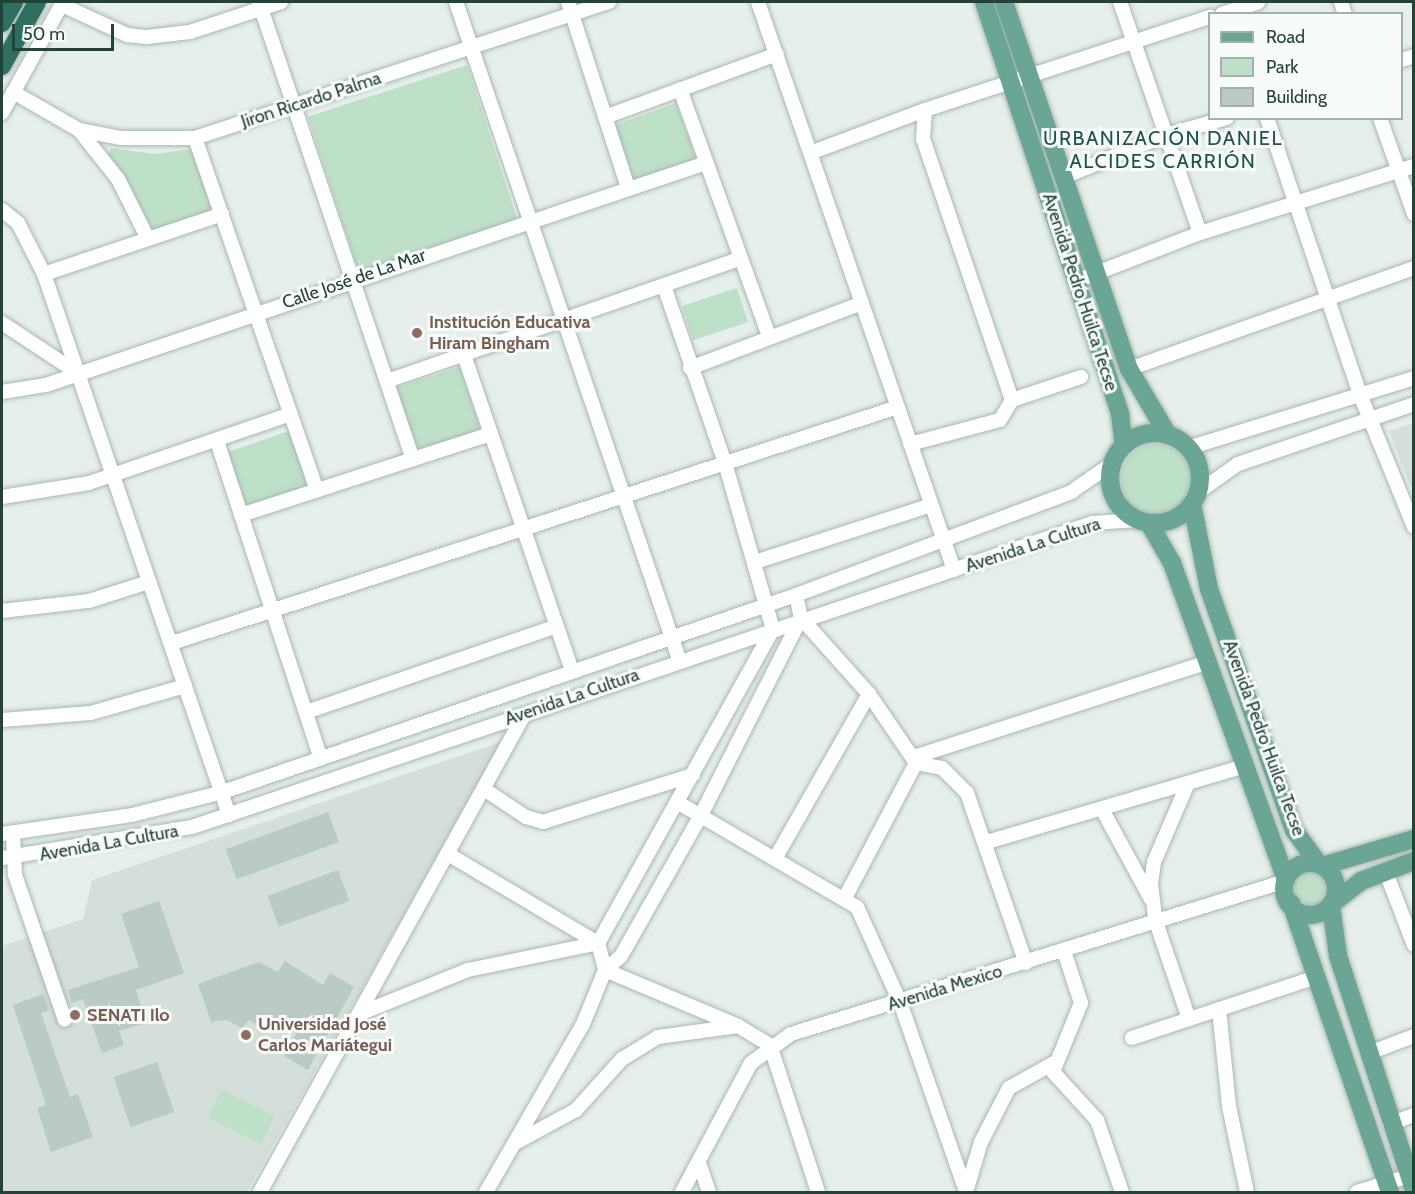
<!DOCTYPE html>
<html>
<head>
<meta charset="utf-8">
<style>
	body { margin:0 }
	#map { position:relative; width:1415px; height:1194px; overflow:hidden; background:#e6efeb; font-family:Cabin,sans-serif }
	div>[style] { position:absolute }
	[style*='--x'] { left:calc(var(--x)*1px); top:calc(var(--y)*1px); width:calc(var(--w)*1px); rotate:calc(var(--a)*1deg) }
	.built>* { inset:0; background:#d4dfda }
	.green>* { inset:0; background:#bfe0c8; transform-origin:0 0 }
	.round { border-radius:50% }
	.building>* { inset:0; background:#bbcac4; transform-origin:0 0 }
	.roads { filter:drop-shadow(0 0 2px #a8b8b2) drop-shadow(0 0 2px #a8b8b2) }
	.minor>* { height:14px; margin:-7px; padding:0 7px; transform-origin:7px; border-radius:7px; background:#fff }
	.major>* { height:18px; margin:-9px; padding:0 9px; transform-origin:9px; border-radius:9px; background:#6aa596 }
	.major>.ring { margin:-9px; padding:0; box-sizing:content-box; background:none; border:18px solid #6aa596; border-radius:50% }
	.highway>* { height:18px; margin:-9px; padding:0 9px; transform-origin:9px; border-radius:9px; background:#2f6f62 }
	.dots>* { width:16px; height:16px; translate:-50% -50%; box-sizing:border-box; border:3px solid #f7fbf9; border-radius:50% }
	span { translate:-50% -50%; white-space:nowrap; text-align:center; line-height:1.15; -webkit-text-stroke:6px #f7fbf9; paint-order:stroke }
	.street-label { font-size:18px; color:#24423a }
	.education-label { font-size:18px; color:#785e54; font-weight:700 }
	.left { translate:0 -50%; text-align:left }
	.neighbourhood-label { font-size:20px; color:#1f5548; letter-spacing:1.5px }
	.frame { position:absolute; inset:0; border:3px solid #24423a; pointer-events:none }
	.legend { position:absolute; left:1208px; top:12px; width:195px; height:108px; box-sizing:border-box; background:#f7fbf9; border:2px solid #a3b1ad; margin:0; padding:8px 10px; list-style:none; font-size:18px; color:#24423a }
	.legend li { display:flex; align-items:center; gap:12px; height:30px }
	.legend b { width:30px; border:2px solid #a3b1ad }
	.scale { position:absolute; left:12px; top:24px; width:102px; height:27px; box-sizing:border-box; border:3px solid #24423a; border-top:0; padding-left:8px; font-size:18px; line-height:21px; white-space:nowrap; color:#24423a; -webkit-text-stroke:4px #f7fbf9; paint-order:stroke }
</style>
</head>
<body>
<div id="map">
	<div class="built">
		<i style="clip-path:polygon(1413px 423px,1414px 423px,1413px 493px,1389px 431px)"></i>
		<i style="clip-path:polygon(501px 742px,247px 1192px,2px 1192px,2px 946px,83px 919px,92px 880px)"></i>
	</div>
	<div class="green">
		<i style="left:467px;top:65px;width:165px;height:167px;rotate:72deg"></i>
		<i style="left:676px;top:103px;width:67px;height:66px;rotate:70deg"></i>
		<i style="clip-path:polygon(111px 148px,155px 154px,192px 149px,214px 217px,151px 237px,108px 157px)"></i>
		<i style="left:737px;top:288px;width:36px;height:58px;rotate:72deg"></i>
		<i style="left:460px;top:367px;width:74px;height:69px;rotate:72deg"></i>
		<i style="left:289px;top:431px;width:65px;height:66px;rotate:71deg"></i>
		<i class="round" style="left:1121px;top:444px;width:70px;height:70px"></i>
		<i class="round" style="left:1291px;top:871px;width:38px;height:38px"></i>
		<i style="left:221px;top:1090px;width:60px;height:31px;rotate:26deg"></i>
	</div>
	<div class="building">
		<i style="left:328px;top:812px;width:32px;height:109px;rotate:70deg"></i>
		<i style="left:338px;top:870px;width:33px;height:75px;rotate:70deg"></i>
		<i style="clip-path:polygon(159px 901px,184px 973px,136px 990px,146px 1023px,119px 1031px,124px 1045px,102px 1053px,83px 999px,72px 1003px,68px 990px,139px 967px,121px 914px)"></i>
		<i style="clip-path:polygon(285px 961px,323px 985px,330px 973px,354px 987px,308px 1070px,284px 1056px,298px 1030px,275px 1018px,267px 1031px,249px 1020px,242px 1028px,227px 1020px,211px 1022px,198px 984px,259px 962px,278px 972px)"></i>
		<i style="clip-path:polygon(43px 994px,49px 1010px,41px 1013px,70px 1097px,78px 1094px,93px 1137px,51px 1152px,37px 1108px,46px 1105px,13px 1005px)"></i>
		<i style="left:157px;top:1062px;width:53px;height:46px;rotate:71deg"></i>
	</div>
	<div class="roads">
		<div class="minor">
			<i style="--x:259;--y:2;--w:482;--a:71.4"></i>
			<i style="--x:456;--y:2;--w:694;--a:71.25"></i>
			<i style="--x:568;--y:2;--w:195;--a:72.1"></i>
			<i style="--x:758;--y:2;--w:601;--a:70.96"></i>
			<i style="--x:1120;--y:2;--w:244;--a:70.9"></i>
			<i style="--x:1341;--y:2;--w:13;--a:72"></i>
			<i style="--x:62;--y:5;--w:72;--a:24.8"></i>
			<i style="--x:127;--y:35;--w:20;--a:6"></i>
			<i style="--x:147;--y:37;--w:43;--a:-6.6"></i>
			<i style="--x:190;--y:32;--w:96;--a:-18.2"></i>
			<i style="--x:1222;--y:14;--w:38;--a:-18"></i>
			<i style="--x:1402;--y:60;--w:13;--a:-18"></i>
			<i style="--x:680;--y:89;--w:263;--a:70.2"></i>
			<i style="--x:13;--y:92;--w:76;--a:29.9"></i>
			<i style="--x:79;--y:130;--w:43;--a:10.8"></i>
			<i style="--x:121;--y:138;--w:74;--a:0"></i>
			<i style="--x:195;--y:138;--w:436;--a:-18.2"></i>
			<i style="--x:2;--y:113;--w:127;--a:-61.2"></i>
			<i style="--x:605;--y:117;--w:183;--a:-20.1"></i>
			<i style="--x:1267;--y:118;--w:294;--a:71.4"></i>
			<i style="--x:1361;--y:397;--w:140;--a:67.8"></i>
			<i style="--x:1380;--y:118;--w:102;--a:70.5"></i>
			<i style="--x:79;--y:130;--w:63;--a:51.5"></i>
			<i style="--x:118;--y:179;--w:67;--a:63.4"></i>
			<i style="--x:195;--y:138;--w:373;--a:70.9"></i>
			<i style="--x:810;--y:153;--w:123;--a:-20.5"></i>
			<i style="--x:1064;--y:177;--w:110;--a:-22.4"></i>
			<i style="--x:1166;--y:135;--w:63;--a:-15.6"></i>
			<i style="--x:2;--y:210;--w:21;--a:39"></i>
			<i style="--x:18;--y:223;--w:57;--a:63"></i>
			<i style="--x:44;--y:274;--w:572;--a:71.12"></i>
			<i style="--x:44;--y:274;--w:188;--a:-18.6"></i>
			<i style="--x:1076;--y:281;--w:133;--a:-21.2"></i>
			<i style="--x:1200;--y:233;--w:224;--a:-17.4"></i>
			<i style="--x:664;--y:286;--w:187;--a:71"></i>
			<i style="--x:725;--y:463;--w:173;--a:73.9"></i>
			<i style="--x:773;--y:629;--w:359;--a:119.1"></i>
			<i style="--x:598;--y:943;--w:28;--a:75"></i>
			<i style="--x:605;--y:970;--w:144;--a:22.8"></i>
			<i style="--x:2;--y:323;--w:92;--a:33.5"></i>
			<i style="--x:464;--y:355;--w:331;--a:71.1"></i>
			<i style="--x:690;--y:368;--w:184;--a:-20.7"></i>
			<i style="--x:1129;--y:369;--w:302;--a:-19.5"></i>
			<i style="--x:387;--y:381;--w:373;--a:-19.1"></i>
			<i style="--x:2;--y:392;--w:45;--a:-9"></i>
			<i style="--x:46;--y:385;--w:696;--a:-18.59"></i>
			<i style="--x:1012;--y:400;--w:73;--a:-18.4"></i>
			<i style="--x:217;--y:441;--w:332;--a:71.9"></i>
			<i style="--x:910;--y:444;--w:93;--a:-14.9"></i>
			<i style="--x:1000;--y:420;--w:23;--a:-59"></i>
			<i style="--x:1012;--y:400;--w:276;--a:-108.8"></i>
			<i style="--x:923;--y:139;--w:29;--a:-86"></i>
			<i style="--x:925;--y:110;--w:300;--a:-18.1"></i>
			<i style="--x:1188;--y:448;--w:237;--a:-17.2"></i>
			<i style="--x:1197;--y:493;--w:50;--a:-35.3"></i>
			<i style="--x:1238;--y:464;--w:186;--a:-18.8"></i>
			<i style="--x:2;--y:497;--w:88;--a:-9.1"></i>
			<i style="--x:89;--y:483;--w:213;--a:-18.9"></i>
			<i style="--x:241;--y:515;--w:263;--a:-18"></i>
			<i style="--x:755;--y:562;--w:185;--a:-17.9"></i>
			<i style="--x:796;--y:595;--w:24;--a:78"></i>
			<i style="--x:801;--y:618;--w:102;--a:48.2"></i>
			<i style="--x:869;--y:694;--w:83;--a:55.7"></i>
			<i style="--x:916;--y:763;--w:150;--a:117.8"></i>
			<i style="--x:2;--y:611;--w:88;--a:-6.6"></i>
			<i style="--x:89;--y:601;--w:63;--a:-17.6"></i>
			<i style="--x:172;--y:643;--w:763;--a:-18.01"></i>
			<i style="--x:306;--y:712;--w:265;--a:-18.9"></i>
			<i style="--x:2;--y:720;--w:89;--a:-4.5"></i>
			<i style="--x:91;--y:713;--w:98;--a:-16"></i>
			<i style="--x:914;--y:757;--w:310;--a:-17.9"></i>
			<i style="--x:916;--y:763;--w:26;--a:11"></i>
			<i style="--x:942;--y:768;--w:35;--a:45"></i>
			<i style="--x:967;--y:793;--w:180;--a:70.9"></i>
			<i style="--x:1188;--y:783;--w:86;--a:113.3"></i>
			<i style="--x:1154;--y:862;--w:22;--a:98"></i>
			<i style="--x:1151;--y:884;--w:38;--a:83"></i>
			<i style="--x:1156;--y:922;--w:102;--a:71.2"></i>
			<i style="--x:484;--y:789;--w:50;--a:33.7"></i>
			<i style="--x:526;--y:817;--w:18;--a:16"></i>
			<i style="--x:543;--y:822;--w:157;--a:-17.4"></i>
			<i style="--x:677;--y:802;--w:208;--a:30.3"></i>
			<i style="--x:857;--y:907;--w:104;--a:65.6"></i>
			<i style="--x:900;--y:1002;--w:201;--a:70.8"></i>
			<i style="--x:1103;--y:811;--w:100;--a:61.4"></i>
			<i style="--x:2;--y:834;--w:131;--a:-8.3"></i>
			<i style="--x:132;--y:815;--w:94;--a:-14.2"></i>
			<i style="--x:223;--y:792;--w:606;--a:-18.97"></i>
			<i style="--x:796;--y:595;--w:294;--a:-20.5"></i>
			<i style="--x:1071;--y:492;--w:51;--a:-34.6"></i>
			<i style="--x:13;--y:834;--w:41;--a:87.2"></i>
			<i style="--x:15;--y:875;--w:153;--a:71"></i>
			<i style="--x:987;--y:842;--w:269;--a:-16.4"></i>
			<i style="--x:448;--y:854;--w:174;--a:30.7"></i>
			<i style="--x:776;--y:857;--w:188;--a:-60.3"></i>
			<i style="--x:2;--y:858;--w:193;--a:-9.3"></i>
			<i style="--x:192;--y:827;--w:950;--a:-18.66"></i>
			<i style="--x:1092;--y:523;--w:46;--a:-3.7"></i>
			<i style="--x:1385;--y:870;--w:80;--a:68.9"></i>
			<i style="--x:1064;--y:951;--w:55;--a:71.9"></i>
			<i style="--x:1081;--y:1003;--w:74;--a:112.1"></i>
			<i style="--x:1053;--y:1072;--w:65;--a:47.5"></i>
			<i style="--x:1097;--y:1120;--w:76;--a:70.9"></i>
			<i style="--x:1219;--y:1009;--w:98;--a:84.1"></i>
			<i style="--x:1229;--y:1106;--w:88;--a:78.2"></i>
			<i style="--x:364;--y:1012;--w:112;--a:-22"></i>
			<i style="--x:468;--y:970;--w:133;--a:-11.7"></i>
			<i style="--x:1132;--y:1038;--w:194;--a:-18.3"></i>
			<i style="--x:1369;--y:1053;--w:48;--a:-20.7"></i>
			<i style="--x:1390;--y:1124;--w:26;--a:-21"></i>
			<i style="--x:515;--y:1143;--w:69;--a:-28.4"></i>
			<i style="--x:576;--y:1110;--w:69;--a:-48"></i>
			<i style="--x:622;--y:1059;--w:42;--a:-31.4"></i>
			<i style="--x:658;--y:1037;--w:81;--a:-7.8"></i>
			<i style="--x:738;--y:1026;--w:37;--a:31"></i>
			<i style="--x:770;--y:1045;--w:155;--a:71.9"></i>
			<i style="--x:699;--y:1163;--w:31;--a:71"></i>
			<i style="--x:260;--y:1192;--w:545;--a:-61.04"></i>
			<i style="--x:486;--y:1192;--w:194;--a:-60"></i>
			<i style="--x:583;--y:1024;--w:58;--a:-67.8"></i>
			<i style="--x:605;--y:970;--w:21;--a:-41"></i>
			<i style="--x:621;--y:956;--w:162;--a:-60.4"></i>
			<i style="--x:701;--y:815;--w:221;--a:-63.1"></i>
			<i style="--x:682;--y:1192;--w:146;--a:-61.9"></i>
			<i style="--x:751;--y:1063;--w:49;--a:-35.9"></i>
			<i style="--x:791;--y:1034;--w:518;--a:-17.18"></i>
			<i style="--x:966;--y:1192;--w:52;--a:-73.3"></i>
			<i style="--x:981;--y:1142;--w:61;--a:-62.6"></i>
			<i style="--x:1009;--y:1088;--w:51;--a:-29.1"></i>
			<i style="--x:1357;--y:1192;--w:54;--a:-17.1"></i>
		</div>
		<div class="major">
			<i style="--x:984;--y:2;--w:434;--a:71.7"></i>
			<i style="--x:1120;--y:414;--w:32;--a:83"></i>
			<i style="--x:1004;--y:2;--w:388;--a:71.2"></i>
			<i style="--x:1129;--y:369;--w:77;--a:59.4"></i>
			<i class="ring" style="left:1110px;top:433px;width:72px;height:72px"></i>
			<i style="--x:1192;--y:504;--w:87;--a:78.7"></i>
			<i style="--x:1209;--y:589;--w:256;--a:70.6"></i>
			<i style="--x:1294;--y:830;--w:41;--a:54"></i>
			<i style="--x:1149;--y:523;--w:46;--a:60.1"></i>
			<i style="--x:1172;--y:563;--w:336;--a:70.2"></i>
			<i class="ring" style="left:1284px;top:863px;width:34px;height:34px"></i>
			<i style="--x:1322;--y:866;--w:96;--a:-16.4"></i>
			<i style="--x:1291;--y:903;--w:305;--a:71.1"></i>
			<i style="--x:1333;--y:903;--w:36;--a:-38"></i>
			<i style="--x:1361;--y:881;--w:57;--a:-20.7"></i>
			<i style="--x:1331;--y:906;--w:50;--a:82"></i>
			<i style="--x:1338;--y:956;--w:246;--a:72"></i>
		</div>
		<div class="highway">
			<i style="--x:2;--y:23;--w:24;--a:-60"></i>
			<i style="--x:2;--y:66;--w:73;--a:-61.3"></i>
		</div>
	</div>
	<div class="dots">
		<i style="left:417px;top:333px;background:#8d6e63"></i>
		<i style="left:75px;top:1015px;background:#8d6e63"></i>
		<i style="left:246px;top:1035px;background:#8d6e63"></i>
	</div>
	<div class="street-label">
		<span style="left:311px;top:100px;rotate:-18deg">Jiron Ricardo Palma</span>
		<span style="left:354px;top:279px;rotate:-19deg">Calle José de La Mar</span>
		<span style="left:1080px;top:292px;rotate:72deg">Avenida Pedro Huilca Tecse</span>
		<span style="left:1033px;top:545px;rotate:-18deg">Avenida La Cultura</span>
		<span style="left:572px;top:697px;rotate:-19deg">Avenida La Cultura</span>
		<span style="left:1264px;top:738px;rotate:70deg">Avenida Pedro Huilca Tecse</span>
		<span style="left:109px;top:843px;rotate:-10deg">Avenida La Cultura</span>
		<span style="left:945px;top:988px;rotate:-17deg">Avenida Mexico</span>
	</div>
	<div class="education-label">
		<span class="left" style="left:429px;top:333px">Institución Educativa<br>Hiram Bingham</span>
		<span class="left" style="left:87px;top:1015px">SENATI Ilo</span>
		<span class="left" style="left:258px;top:1035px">Universidad José<br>Carlos Mariátegui</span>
	</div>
	<div class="neighbourhood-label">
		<span style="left:1163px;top:150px">URBANIZACIÓN DANIEL<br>ALCIDES CARRIÓN</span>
	</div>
	<div class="frame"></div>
	<ul class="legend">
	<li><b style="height:8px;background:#6aa596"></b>Road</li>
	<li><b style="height:16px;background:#bfe0c8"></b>Park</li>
	<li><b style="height:16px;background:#bbcac4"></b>Building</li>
	</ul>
	<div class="scale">50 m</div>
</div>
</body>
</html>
